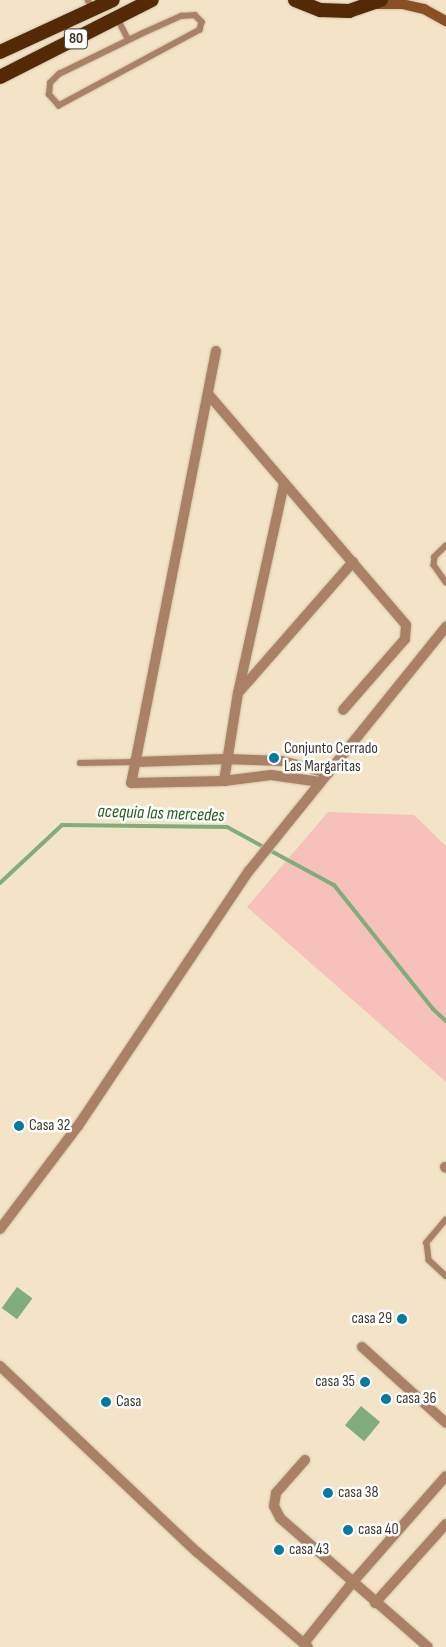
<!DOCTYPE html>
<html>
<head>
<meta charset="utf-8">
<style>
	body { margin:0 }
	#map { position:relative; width:446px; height:1647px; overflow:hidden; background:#f3e4c7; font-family:"Sofia Sans Condensed",sans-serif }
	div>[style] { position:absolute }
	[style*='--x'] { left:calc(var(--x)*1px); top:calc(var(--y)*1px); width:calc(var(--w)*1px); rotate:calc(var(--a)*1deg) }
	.green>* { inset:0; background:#f6c0bb }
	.water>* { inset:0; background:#81ac7c; transform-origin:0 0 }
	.stream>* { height:4px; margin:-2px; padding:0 2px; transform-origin:2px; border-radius:2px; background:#81ac7c }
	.roads { filter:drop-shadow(0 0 1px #cfc2a8) drop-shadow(0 0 1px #cfc2a8) }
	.service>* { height:5.5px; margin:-2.75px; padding:0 2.75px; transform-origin:2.75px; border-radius:2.75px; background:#aa8166 }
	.minor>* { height:10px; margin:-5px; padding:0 5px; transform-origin:5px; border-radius:5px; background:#aa8166 }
	.secondary>* { height:10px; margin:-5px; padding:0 5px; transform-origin:5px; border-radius:5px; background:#8a4f25 }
	.trunk>* { height:14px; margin:-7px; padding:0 7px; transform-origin:7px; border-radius:7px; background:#542906 }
	.dots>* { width:14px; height:14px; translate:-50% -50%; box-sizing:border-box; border:2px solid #fff; border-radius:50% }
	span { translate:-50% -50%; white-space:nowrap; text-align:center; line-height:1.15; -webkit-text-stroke:5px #fff; paint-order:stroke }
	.shield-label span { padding:1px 4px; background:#fff; border:1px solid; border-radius:4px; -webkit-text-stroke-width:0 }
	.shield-label { font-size:15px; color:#403a2e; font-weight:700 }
	.poi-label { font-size:16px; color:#403a2e }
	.left { translate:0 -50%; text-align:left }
	.right { translate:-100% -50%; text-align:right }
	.water-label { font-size:18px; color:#235e1f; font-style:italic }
</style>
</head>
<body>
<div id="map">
	<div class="green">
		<i style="clip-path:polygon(328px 812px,414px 815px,446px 846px,446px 1082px,247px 907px)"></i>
	</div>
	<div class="water">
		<i style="left:17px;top:1287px;width:19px;height:26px;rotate:36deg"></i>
		<i style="left:361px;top:1406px;width:25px;height:25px;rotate:40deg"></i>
	</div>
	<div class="stream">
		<i style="--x:0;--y:883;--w:85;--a:-43.1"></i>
		<i style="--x:62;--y:825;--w:165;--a:0.7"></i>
		<i style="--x:227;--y:827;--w:122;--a:28.5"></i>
		<i style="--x:334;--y:885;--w:159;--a:51.4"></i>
		<i style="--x:433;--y:1009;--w:18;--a:43"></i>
	</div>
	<div class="roads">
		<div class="service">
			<i style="--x:88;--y:0;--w:10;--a:61"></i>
			<i style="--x:195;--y:15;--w:10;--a:45"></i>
			<i style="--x:202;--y:22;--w:8;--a:104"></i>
			<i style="--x:200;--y:30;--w:160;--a:151.7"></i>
			<i style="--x:59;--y:106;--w:15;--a:-132"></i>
			<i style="--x:49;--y:95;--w:12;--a:-85"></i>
			<i style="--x:50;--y:83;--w:13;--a:-45"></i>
			<i style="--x:59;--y:74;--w:93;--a:-26"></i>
			<i style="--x:143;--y:33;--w:42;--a:-24.1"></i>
			<i style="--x:181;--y:16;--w:14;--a:-4"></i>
			<i style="--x:118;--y:19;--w:22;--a:63"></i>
			<i style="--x:446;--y:546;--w:16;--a:135"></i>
			<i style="--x:435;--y:557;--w:8;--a:97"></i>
			<i style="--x:434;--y:565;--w:21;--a:55"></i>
			<i style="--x:80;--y:763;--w:54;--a:-1.1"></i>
			<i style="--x:446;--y:1220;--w:30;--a:130"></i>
			<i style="--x:427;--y:1243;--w:17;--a:83"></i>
			<i style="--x:429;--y:1260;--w:23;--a:43"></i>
		</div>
		<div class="minor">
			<i style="--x:216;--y:351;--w:440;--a:101.1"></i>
			<i style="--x:131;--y:783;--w:93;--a:-1.2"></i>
			<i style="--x:224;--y:781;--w:47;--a:-7.3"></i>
			<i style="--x:271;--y:775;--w:50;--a:8"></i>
			<i style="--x:209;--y:395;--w:303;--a:49.4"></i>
			<i style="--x:406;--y:625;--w:14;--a:94"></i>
			<i style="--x:405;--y:639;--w:94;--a:131.1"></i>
			<i style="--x:239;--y:692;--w:173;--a:-48.8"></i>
			<i style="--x:134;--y:762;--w:92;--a:-1.9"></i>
			<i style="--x:226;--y:759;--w:56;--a:2"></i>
			<i style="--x:282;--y:761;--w:48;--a:14.6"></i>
			<i style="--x:224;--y:781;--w:89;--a:-81"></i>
			<i style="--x:238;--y:693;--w:214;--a:-77.6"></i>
			<i style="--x:445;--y:1167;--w:1;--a:45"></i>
			<i style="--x:0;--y:1229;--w:129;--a:-52.9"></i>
			<i style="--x:78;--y:1126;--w:307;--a:-56.2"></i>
			<i style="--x:249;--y:871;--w:314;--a:-51.1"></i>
			<i style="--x:362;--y:1347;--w:113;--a:42.1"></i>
			<i style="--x:0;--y:1366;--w:271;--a:43.4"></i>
			<i style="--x:197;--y:1552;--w:146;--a:40.6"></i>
			<i style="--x:305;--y:1460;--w:44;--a:131.3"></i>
			<i style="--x:276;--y:1493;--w:13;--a:99"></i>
			<i style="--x:274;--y:1506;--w:13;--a:63"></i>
			<i style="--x:280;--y:1518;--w:196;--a:41.1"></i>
			<i style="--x:375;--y:1603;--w:106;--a:-48.1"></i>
			<i style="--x:304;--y:1643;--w:77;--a:-51.3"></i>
			<i style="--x:352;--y:1583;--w:142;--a:-48.7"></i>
		</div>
		<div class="secondary">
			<i style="--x:377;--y:4;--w:25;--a:0"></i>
			<i style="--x:402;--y:4;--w:23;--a:13"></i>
			<i style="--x:424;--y:9;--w:25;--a:29"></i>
		</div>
		<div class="trunk">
			<i style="--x:295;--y:0;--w:27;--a:22"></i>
			<i style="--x:320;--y:10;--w:29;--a:2"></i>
			<i style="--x:349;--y:11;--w:34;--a:-19"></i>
			<i style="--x:0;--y:52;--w:124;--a:-24.7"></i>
			<i style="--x:0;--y:77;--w:170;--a:-26.9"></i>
		</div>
	</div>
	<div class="dots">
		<i style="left:274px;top:758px;background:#027aa2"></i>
		<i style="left:19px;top:1126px;background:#027aa2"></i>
		<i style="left:402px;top:1319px;background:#027aa2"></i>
		<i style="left:365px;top:1382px;background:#027aa2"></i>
		<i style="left:386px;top:1399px;background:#027aa2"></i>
		<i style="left:106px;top:1402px;background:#027aa2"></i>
		<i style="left:328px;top:1493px;background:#027aa2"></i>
		<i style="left:348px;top:1530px;background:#027aa2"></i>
		<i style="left:279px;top:1550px;background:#027aa2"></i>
	</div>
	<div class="shield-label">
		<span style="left:76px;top:39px">80</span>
	</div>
	<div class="poi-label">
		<span class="left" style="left:284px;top:758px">Conjunto Cerrado<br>Las Margaritas</span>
		<span class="left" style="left:29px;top:1126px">Casa 32</span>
		<span class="right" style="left:392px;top:1319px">casa 29</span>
		<span class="right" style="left:355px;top:1382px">casa 35</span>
		<span class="left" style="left:396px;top:1399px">casa 36</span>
		<span class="left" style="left:116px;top:1402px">Casa</span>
		<span class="left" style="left:338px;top:1493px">casa 38</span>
		<span class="left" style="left:358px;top:1530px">casa 40</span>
		<span class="left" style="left:289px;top:1550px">casa 43</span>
	</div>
	<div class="water-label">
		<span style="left:161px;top:814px;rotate:2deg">acequia las mercedes</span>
	</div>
</div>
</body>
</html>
